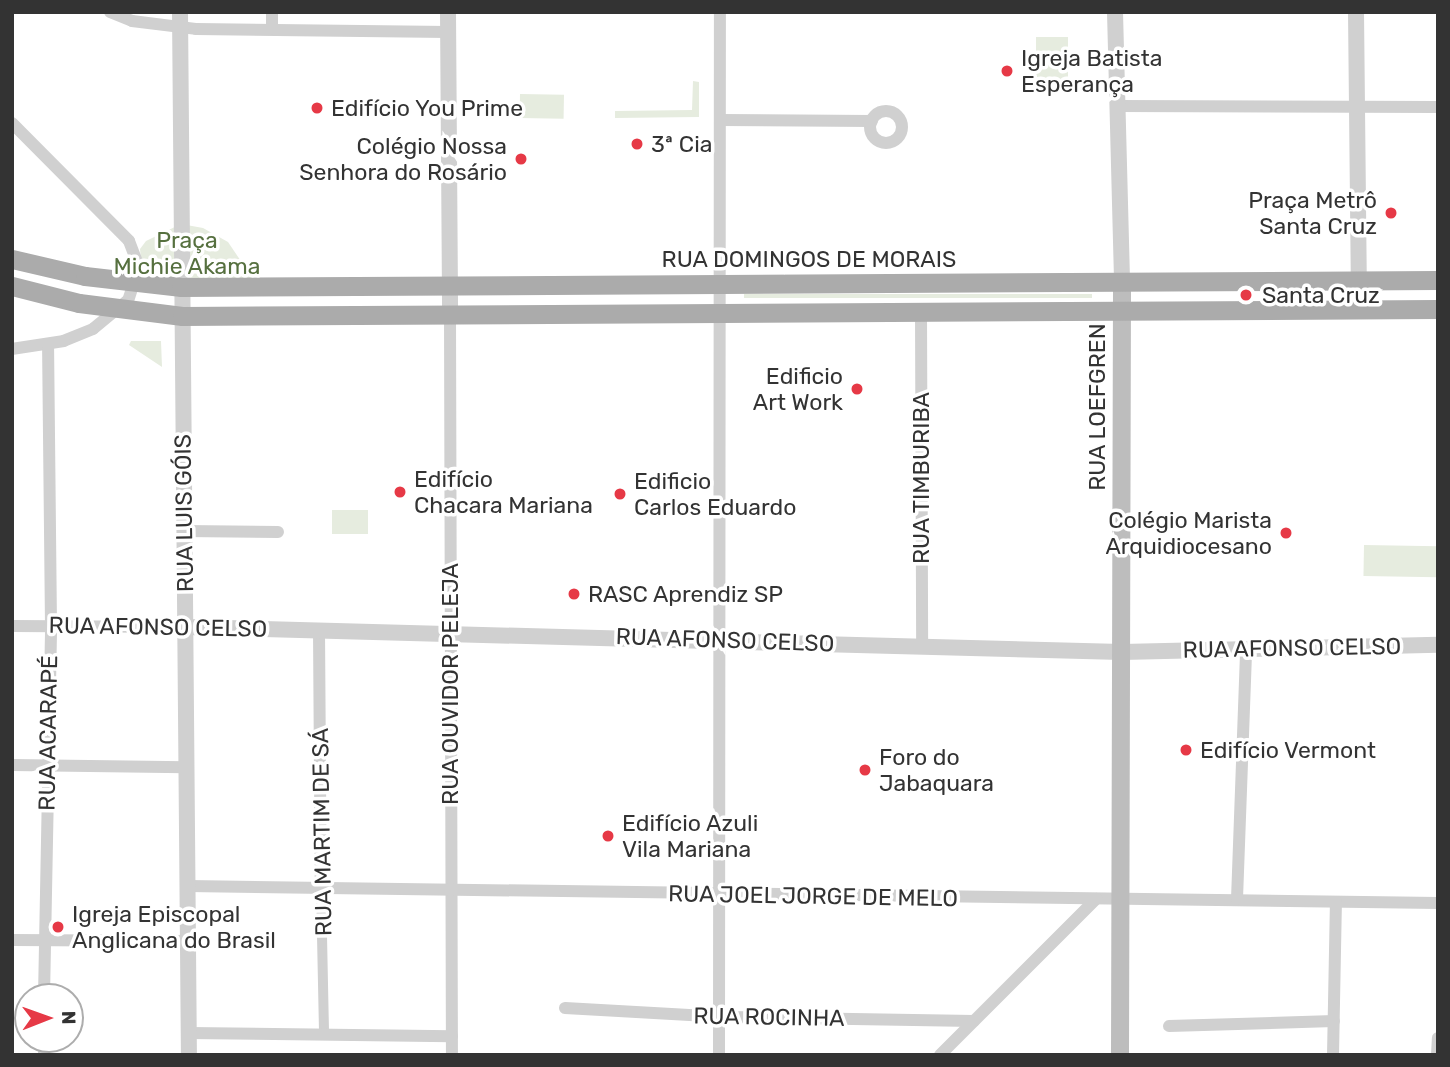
<!DOCTYPE html>
<html>
<head>
<meta charset="utf-8">
<style>
	body { margin:0 }
	#map { position:relative; width:1450px; height:1067px; overflow:hidden; background:#fff; font-family:Rubik,sans-serif }
	div>[style] { position:absolute }
	[style*='--x'] { left:calc(var(--x)*1px); top:calc(var(--y)*1px); width:calc(var(--w)*1px); rotate:calc(var(--a)*1deg) }
	.green>* { inset:0; background:#e6ecdf; transform-origin:0 0 }
	.pedestrian>* { height:10px; margin:-5px; padding:0 5px; transform-origin:5px; border-radius:5px; background:#d0d0d0 }
	.minor>* { height:12px; margin:-6px; padding:0 6px; transform-origin:6px; border-radius:6px; background:#d0d0d0 }
	.minor>.ring { margin:-6px; padding:0; box-sizing:content-box; background:none; border:12px solid #d0d0d0; border-radius:50% }
	.tertiary>* { height:16px; margin:-8px; padding:0 8px; transform-origin:8px; border-radius:8px; background:#d0d0d0 }
	.secondary>* { height:18px; margin:-9px; padding:0 9px; transform-origin:9px; border-radius:9px; background:#bdbdbd }
	.primary>* { height:19px; margin:-9.5px; padding:0 9.5px; transform-origin:9.5px; border-radius:9.5px; background:#ababab }
	.dots>* { width:19px; height:19px; translate:-50% -50%; box-sizing:border-box; border:4px solid #fff; border-radius:50% }
	span { translate:-50% -50%; white-space:nowrap; text-align:center; line-height:1.15; -webkit-text-stroke:7px #fff; paint-order:stroke }
	.poi-label { font-size:23px; color:#333 }
	.left { translate:0 -50%; text-align:left }
	.right { translate:-100% -50%; text-align:right }
	.park-label { font-size:23px; color:#56703f }
	.street-label { font-size:23px; color:#333 }
	.frame { position:absolute; inset:0; border:14px solid #333; pointer-events:none }
	.north { position:absolute; left:14px; top:983px; width:70px; height:70px; box-sizing:border-box; background:#fff; border:2px solid #adadad; border-radius:50%; rotate:89deg; font-size:19px; font-weight:700; line-height:28px; text-align:center; color:#333 }
	.north::after { content:''; display:block; margin:auto; width:24px; height:32px; background:#e63946; clip-path:polygon(50% 0,100% 100%,50% 72%,0 100%) }
</style>
</head>
<body>
<div id="map">
	<div class="green">
		<i style="left:1036px;top:37px;width:32px;height:46px"></i>
		<i style="clip-path:polygon(693px 81px,699px 82px,699px 117px,615px 118px,615px 111px,692px 110px)"></i>
		<i style="left:520px;top:94px;width:44px;height:24px;rotate:1deg"></i>
		<i style="clip-path:polygon(181px 224px,203px 228px,228px 242px,253px 279px,143px 280px,140px 249px,146px 241px)"></i>
		<i style="left:1092px;top:294px;width:4px;height:348px;rotate:90deg"></i>
		<i style="clip-path:polygon(161px 341px,162px 367px,129px 345px,131px 341px)"></i>
		<i style="left:332px;top:510px;width:36px;height:24px"></i>
		<i style="left:1364px;top:545px;width:74px;height:31px;rotate:1deg"></i>
	</div>
	<div class="pedestrian">
		<i style="--x:321;--y:888;--w:147;--a:88.8"></i>
	</div>
	<div class="minor">
		<i style="--x:110;--y:12;--w:24;--a:22"></i>
		<i style="--x:132;--y:21;--w:64;--a:7.1"></i>
		<i style="--x:196;--y:29;--w:252;--a:0.7"></i>
		<i style="--x:272;--y:12;--w:17;--a:90"></i>
		<i style="--x:1117;--y:106;--w:321;--a:0.2"></i>
		<i class="ring" style="left:870px;top:111px;width:20px;height:20px"></i>
		<i style="--x:720;--y:120;--w:152;--a:0.4"></i>
		<i style="--x:12;--y:123;--w:166;--a:45.2"></i>
		<i style="--x:129;--y:241;--w:28;--a:69"></i>
		<i style="--x:139;--y:267;--w:35;--a:108"></i>
		<i style="--x:128;--y:300;--w:45;--a:140.4"></i>
		<i style="--x:93;--y:329;--w:31;--a:158"></i>
		<i style="--x:64;--y:341;--w:53;--a:171.3"></i>
		<i style="--x:921;--y:312;--w:333;--a:89.8"></i>
		<i style="--x:450;--y:314;--w:741;--a:89.85"></i>
		<i style="--x:184;--y:531;--w:94;--a:0.6"></i>
		<i style="--x:12;--y:626;--w:174;--a:0.3"></i>
		<i style="--x:319;--y:630;--w:258;--a:89.6"></i>
		<i style="--x:12;--y:765;--w:174;--a:0.7"></i>
		<i style="--x:188;--y:886;--w:1250;--a:0.78"></i>
		<i style="--x:1237;--y:899;--w:251;--a:-87.9"></i>
		<i style="--x:12;--y:940;--w:176;--a:0.3"></i>
		<i style="--x:44;--y:997;--w:371;--a:-88.9"></i>
		<i style="--x:51;--y:626;--w:282;--a:-90.6"></i>
		<i style="--x:565;--y:1008;--w:160;--a:3.2"></i>
		<i style="--x:725;--y:1017;--w:249;--a:0.9"></i>
		<i style="--x:1169;--y:1026;--w:165;--a:-1.7"></i>
		<i style="--x:189;--y:1033;--w:263;--a:0.7"></i>
		<i style="--x:44;--y:1055;--w:16;--a:-90"></i>
		<i style="--x:719;--y:1055;--w:1043;--a:-89.95"></i>
		<i style="--x:940;--y:1055;--w:221;--a:-45"></i>
		<i style="--x:1333;--y:1055;--w:153;--a:-88.9"></i>
		<i style="--x:1437;--y:1055;--w:17;--a:-87"></i>
	</div>
	<div class="tertiary">
		<i style="--x:180;--y:12;--w:1043;--a:89.51"></i>
		<i style="--x:448;--y:12;--w:302;--a:89.6"></i>
		<i style="--x:1115;--y:12;--w:270;--a:88.5"></i>
		<i style="--x:1356;--y:12;--w:268;--a:89.4"></i>
		<i style="--x:186;--y:627;--w:936;--a:1.53"></i>
		<i style="--x:1122;--y:652;--w:316;--a:-1.3"></i>
	</div>
	<div class="secondary">
		<i style="--x:1120;--y:1055;--w:773;--a:-89.85"></i>
	</div>
	<div class="primary">
		<i style="--x:12;--y:259;--w:75;--a:13.1"></i>
		<i style="--x:85;--y:276;--w:97;--a:6.5"></i>
		<i style="--x:181;--y:287;--w:1257;--a:-0.32"></i>
		<i style="--x:12;--y:286;--w:69;--a:14.2"></i>
		<i style="--x:79;--y:303;--w:104;--a:7.2"></i>
		<i style="--x:182;--y:316;--w:1256;--a:-0.32"></i>
	</div>
	<div class="dots">
		<i style="left:1007px;top:71px;background:#e63946"></i>
		<i style="left:317px;top:108px;background:#e63946"></i>
		<i style="left:637px;top:144px;background:#e63946"></i>
		<i style="left:521px;top:159px;background:#e63946"></i>
		<i style="left:1391px;top:213px;background:#e63946"></i>
		<i style="left:1246px;top:295px;background:#e63946"></i>
		<i style="left:857px;top:389px;background:#e63946"></i>
		<i style="left:400px;top:492px;background:#e63946"></i>
		<i style="left:620px;top:494px;background:#e63946"></i>
		<i style="left:1286px;top:533px;background:#e63946"></i>
		<i style="left:574px;top:594px;background:#e63946"></i>
		<i style="left:1186px;top:750px;background:#e63946"></i>
		<i style="left:865px;top:770px;background:#e63946"></i>
		<i style="left:608px;top:836px;background:#e63946"></i>
		<i style="left:58px;top:927px;background:#e63946"></i>
	</div>
	<div class="poi-label">
		<span class="left" style="left:1021px;top:71px">Igreja Batista<br>Esperança</span>
		<span class="left" style="left:331px;top:108px">Edifício You Prime</span>
		<span class="left" style="left:651px;top:144px">3ª Cia</span>
		<span class="right" style="left:507px;top:159px">Colégio Nossa<br>Senhora do Rosário</span>
		<span class="right" style="left:1377px;top:213px">Praça Metrô<br>Santa Cruz</span>
		<span class="left" style="left:1262px;top:295px">Santa Cruz</span>
		<span class="right" style="left:843px;top:389px">Edificio<br>Art Work</span>
		<span class="left" style="left:414px;top:492px">Edifício<br>Chacara Mariana</span>
		<span class="left" style="left:634px;top:494px">Edificio<br>Carlos Eduardo</span>
		<span class="right" style="left:1272px;top:533px">Colégio Marista<br>Arquidiocesano</span>
		<span class="left" style="left:588px;top:594px">RASC Aprendiz SP</span>
		<span class="left" style="left:1200px;top:750px">Edifício Vermont</span>
		<span class="left" style="left:879px;top:770px">Foro do<br>Jabaquara</span>
		<span class="left" style="left:622px;top:836px">Edifício Azuli<br>Vila Mariana</span>
		<span class="left" style="left:72px;top:927px">Igreja Episcopal<br>Anglicana do Brasil</span>
	</div>
	<div class="park-label">
		<span style="left:187px;top:253px">Praça<br>Michie Akama</span>
	</div>
	<div class="street-label">
		<span style="left:809px;top:259px">RUA DOMINGOS DE MORAIS</span>
		<span style="left:1097px;top:407px;rotate:-90deg">RUA LOEFGREN</span>
		<span style="left:921px;top:478px;rotate:-90deg">RUA TIMBURIBA</span>
		<span style="left:184px;top:513px;rotate:-91deg">RUA LUIS GÓIS</span>
		<span style="left:158px;top:627px;rotate:1deg">RUA AFONSO CELSO</span>
		<span style="left:725px;top:640px;rotate:2deg">RUA AFONSO CELSO</span>
		<span style="left:1292px;top:648px;rotate:-1deg">RUA AFONSO CELSO</span>
		<span style="left:450px;top:684px;rotate:-90deg">RUA OUVIDOR PELEJA</span>
		<span style="left:48px;top:733px;rotate:-89deg">RUA ACARAPÉ</span>
		<span style="left:322px;top:832px;rotate:-91deg">RUA MARTIM DE SÁ</span>
		<span style="left:813px;top:896px;rotate:1deg">RUA JOEL JORGE DE MELO</span>
		<span style="left:769px;top:1017px;rotate:1deg">RUA ROCINHA</span>
	</div>
	<div class="frame"></div>
	<div class="north">N</div>
</div>
</body>
</html>
